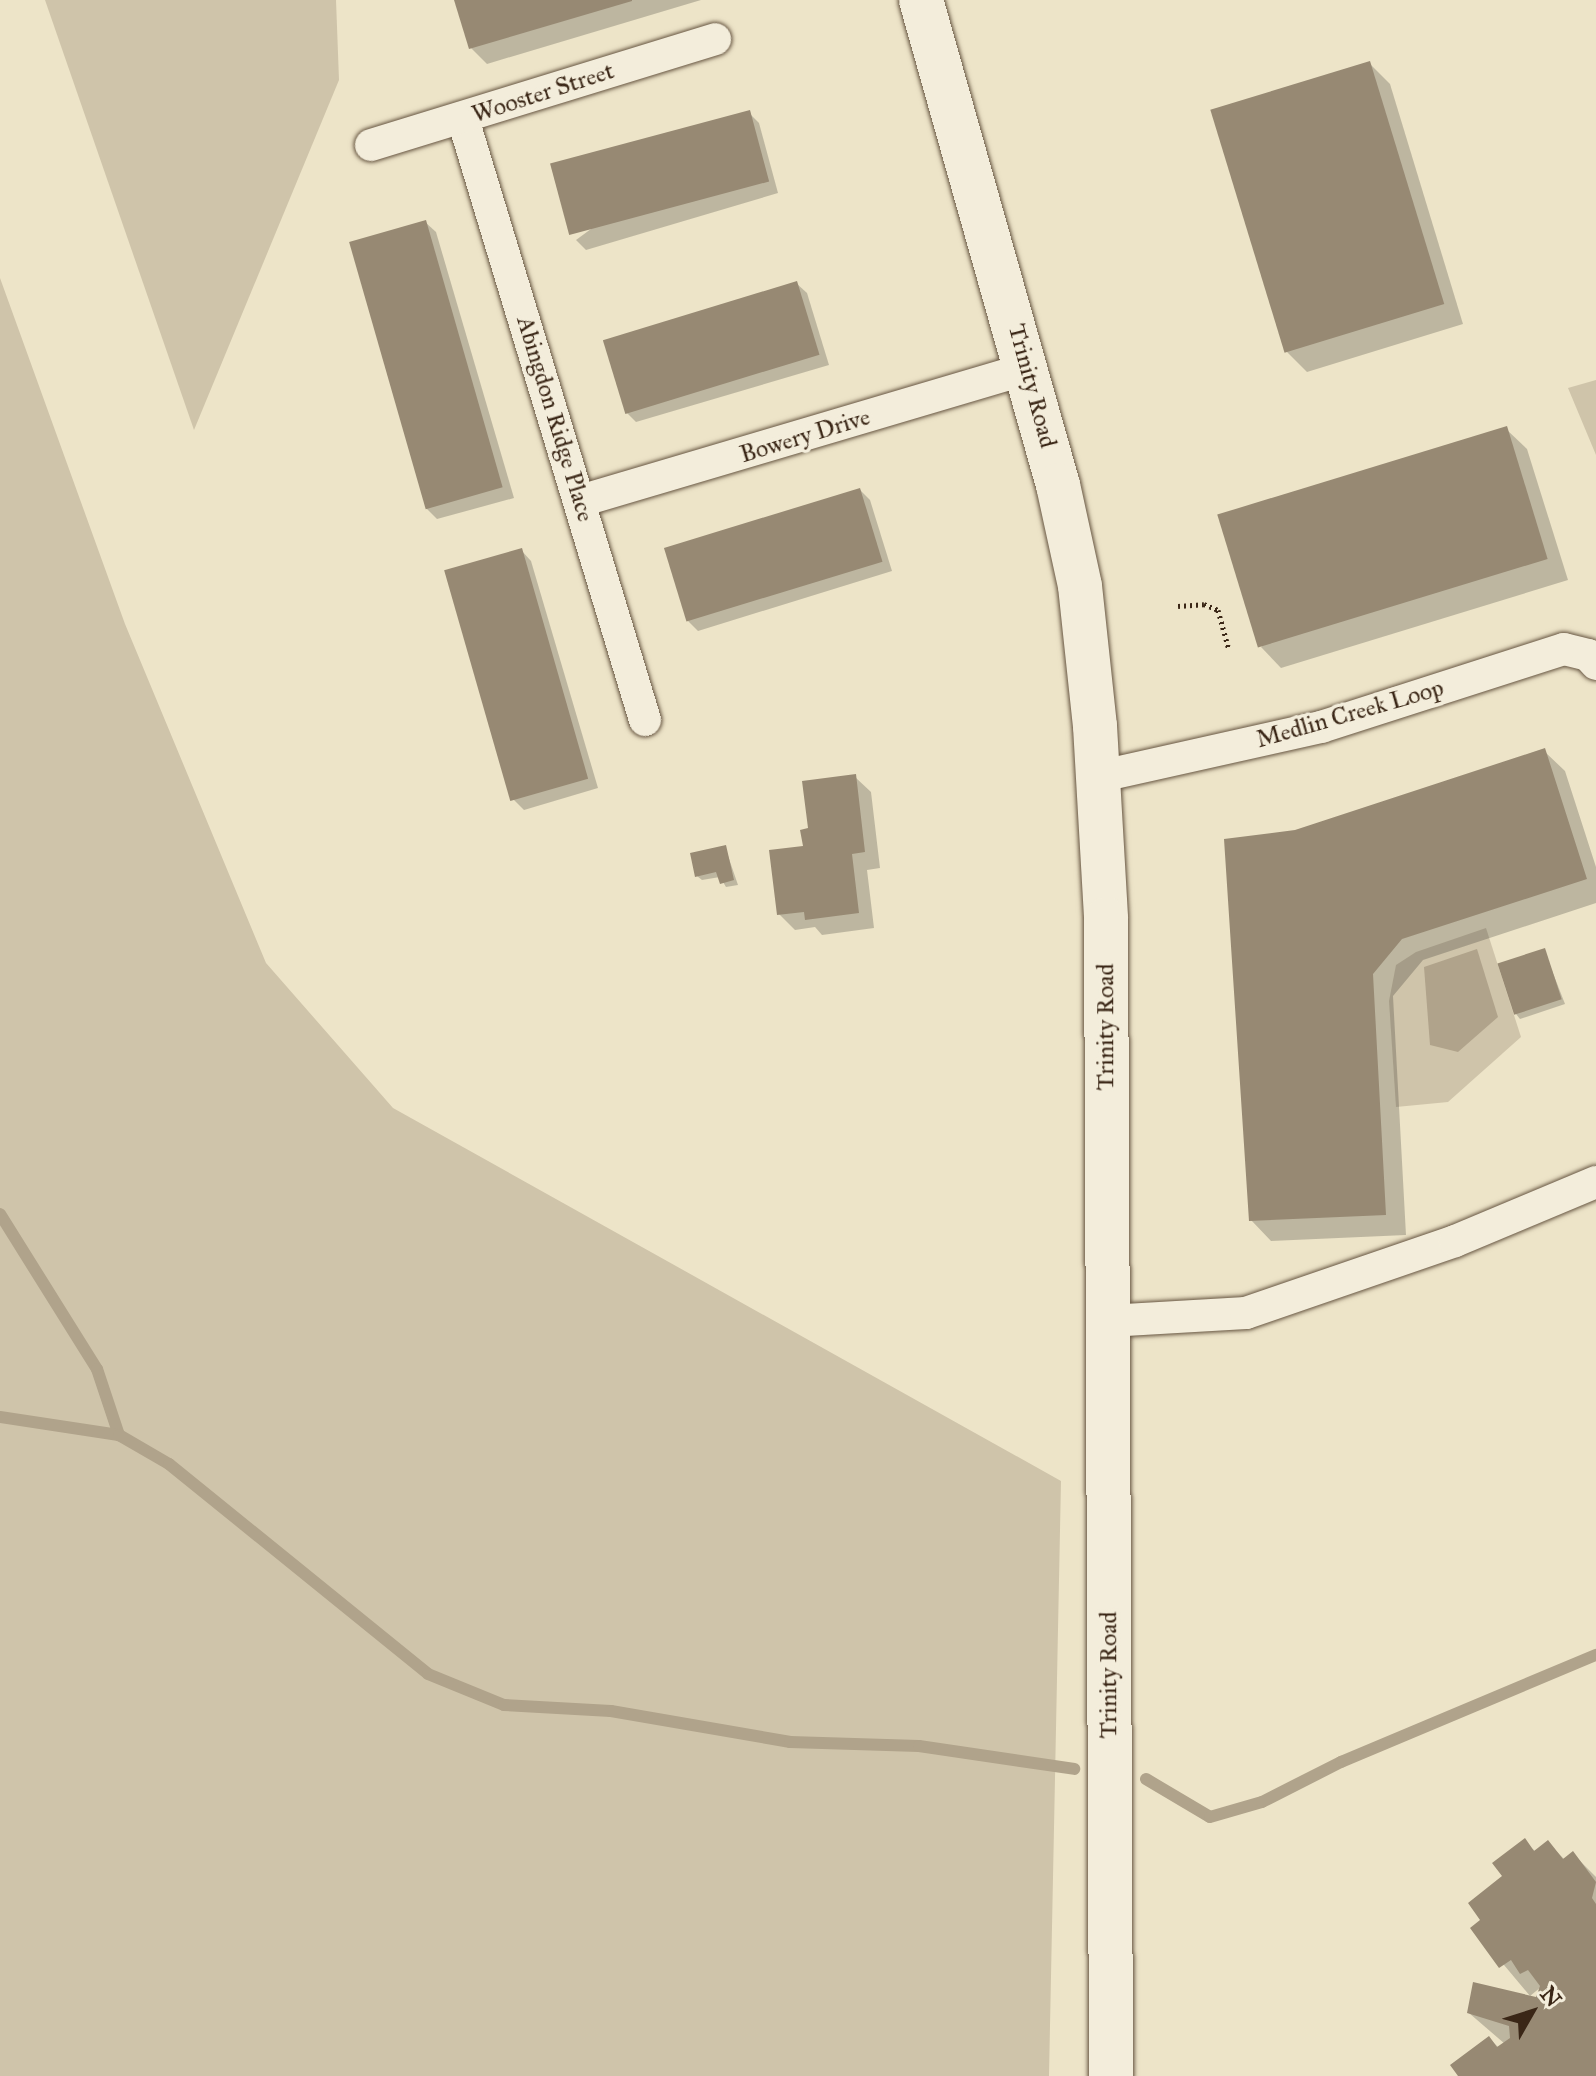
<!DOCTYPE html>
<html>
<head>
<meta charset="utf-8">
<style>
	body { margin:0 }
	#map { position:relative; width:1596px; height:2076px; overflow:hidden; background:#ede4c8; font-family:"IM FELL Great Primer",serif }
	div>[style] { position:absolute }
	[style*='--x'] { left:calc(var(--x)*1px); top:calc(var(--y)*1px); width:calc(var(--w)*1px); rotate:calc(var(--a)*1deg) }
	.green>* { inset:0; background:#cfc4aa }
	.water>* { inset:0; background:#b0a38b }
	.shadow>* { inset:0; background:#0003 }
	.stream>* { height:12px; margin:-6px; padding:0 6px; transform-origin:6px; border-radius:6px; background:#b0a38b }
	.building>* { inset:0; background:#978973; transform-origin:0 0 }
	.path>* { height:5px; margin-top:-2.5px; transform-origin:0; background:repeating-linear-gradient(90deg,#3a2616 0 2px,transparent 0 6px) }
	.roads { filter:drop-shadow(0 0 2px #675642) drop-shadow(0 0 2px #675642) }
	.minor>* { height:32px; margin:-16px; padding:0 16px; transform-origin:16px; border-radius:16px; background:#f3eddb }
	.secondary>* { height:44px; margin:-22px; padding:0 22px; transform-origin:22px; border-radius:22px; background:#f3eddb }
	span { translate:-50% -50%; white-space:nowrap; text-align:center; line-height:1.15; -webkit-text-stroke:7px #f3eddb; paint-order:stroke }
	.street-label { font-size:24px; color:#3a2616 }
	.north { position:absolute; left:1492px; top:1972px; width:80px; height:80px; -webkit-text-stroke:6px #f3eddb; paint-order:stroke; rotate:51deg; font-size:22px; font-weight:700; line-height:32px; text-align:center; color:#3a2616 }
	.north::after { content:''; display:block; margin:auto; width:28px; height:36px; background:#3a2616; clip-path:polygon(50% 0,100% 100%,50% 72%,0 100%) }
</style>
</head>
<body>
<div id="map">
	<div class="green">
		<i style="clip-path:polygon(45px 0,336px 0,339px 80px,194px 430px)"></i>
		<i style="clip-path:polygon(0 278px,125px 624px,266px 963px,393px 1108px,1061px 1481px,1049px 2076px,0 2076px)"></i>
		<i style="clip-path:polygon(1596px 380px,1596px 455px,1568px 388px)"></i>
		<i style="clip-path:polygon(1486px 928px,1521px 1037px,1448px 1102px,1396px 1107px,1389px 1001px,1396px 965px,1416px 952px)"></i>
	</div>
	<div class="water">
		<i style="clip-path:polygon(1477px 949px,1498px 1017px,1458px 1052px,1430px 1045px,1424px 967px)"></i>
	</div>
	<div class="shadow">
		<i style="clip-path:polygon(456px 0,701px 0,487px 64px,471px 48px)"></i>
		<i style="clip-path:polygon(1369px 63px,1390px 84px,1463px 324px,1307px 372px,1286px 351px)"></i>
		<i style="clip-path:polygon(749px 113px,759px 123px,778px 193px,586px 250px,576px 240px)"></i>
		<i style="clip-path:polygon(425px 222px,436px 232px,514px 498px,437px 519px,427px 509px)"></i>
		<i style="clip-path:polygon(796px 283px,807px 293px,829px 365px,636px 422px,626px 412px)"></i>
		<i style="clip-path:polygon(1506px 429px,1527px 449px,1568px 580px,1281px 668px,1261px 647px)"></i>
		<i style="clip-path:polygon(860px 490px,870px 500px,892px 571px,698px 631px,688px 621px)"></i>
		<i style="clip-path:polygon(521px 550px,531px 561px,598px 788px,524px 810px,513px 799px)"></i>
		<i style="clip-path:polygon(1544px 751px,1565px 771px,1596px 867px,1596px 903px,1423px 960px,1393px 996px,1406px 1235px,1271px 1241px,1251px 1220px,1296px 832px)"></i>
		<i style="clip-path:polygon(855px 777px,871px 792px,880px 868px,867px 870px,874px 928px,822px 935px,815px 927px,795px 930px,779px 914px,810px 830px)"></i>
		<i style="clip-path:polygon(725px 847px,738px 885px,726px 887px,720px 877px,702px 880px,697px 876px)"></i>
		<i style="clip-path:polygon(1544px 950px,1565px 1004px,1520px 1019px,1516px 1014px)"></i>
		<i style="clip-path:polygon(1524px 1841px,1536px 1852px,1548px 1843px,1565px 1860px,1573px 1854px,1596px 1877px,1596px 2076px,1461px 2076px,1489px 2038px,1499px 2048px,1505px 2044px,1469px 2013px,1537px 2000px,1541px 1987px,1530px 1996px,1473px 1928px,1483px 1921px)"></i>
	</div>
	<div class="stream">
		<i style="--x:0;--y:1214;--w:183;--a:58"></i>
		<i style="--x:97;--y:1369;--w:70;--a:71.6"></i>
		<i style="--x:0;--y:1417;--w:120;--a:8.6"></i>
		<i style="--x:119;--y:1435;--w:58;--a:30.1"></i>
		<i style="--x:169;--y:1464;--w:333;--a:39"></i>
		<i style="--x:428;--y:1674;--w:82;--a:22.2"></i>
		<i style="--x:504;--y:1705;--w:107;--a:3.2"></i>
		<i style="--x:611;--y:1711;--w:182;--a:9.8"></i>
		<i style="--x:790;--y:1742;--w:129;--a:1.8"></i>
		<i style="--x:919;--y:1746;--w:157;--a:8.4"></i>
		<i style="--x:1146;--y:1779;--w:74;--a:30.7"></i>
		<i style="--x:1210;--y:1817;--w:54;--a:-16.1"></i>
		<i style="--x:1262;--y:1802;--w:89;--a:-26.9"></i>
		<i style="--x:1341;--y:1762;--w:277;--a:-22.8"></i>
	</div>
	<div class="building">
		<i style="clip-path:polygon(454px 0,632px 0,632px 1px,469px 49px)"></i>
		<i style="left:1370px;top:61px;width:254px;height:167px;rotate:73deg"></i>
		<i style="left:750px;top:110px;width:74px;height:207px;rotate:75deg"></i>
		<i style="left:426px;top:220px;width:278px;height:80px;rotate:74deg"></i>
		<i style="left:797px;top:281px;width:77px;height:203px;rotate:73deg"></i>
		<i style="left:1507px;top:426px;width:139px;height:303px;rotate:73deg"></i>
		<i style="left:860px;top:488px;width:77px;height:205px;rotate:73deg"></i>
		<i style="left:522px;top:548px;width:240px;height:81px;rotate:74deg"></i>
		<i style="clip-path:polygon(1545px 748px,1587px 879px,1402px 939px,1373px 974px,1386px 1215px,1249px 1221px,1224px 839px,1295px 830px)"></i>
		<i style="clip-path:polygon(856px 774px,865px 852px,852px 854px,859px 913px,805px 920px,804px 912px,777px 915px,769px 850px,803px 846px,800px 830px,808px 828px,802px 781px)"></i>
		<i style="clip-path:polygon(726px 845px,734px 880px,720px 884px,716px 872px,695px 877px,690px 853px)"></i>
		<i style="left:1545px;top:948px;width:54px;height:50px;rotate:72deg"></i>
		<i style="clip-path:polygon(1525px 1838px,1534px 1851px,1548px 1840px,1563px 1859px,1573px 1851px,1596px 1882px,1592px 1898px,1596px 1904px,1596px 2076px,1458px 2076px,1450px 2065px,1489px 2036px,1497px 2047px,1510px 2038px,1509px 2026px,1467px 2013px,1473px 1982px,1536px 1997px,1540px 1986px,1528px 1970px,1520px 1974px,1511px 1960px,1499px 1968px,1470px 1928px,1480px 1920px,1468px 1903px,1502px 1876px,1492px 1863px)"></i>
	</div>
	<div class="path">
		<i style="--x:1178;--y:606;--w:26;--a:-4"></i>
		<i style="--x:1204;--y:604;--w:15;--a:23"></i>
		<i style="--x:1218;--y:610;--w:41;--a:74.6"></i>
	</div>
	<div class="roads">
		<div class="minor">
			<i style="--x:463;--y:119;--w:628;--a:73.15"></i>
			<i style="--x:371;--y:145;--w:360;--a:-17.1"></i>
			<i style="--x:580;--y:501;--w:468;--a:-16.5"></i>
			<i style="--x:1097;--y:777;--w:230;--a:-12.6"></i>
			<i style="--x:1321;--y:727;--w:255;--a:-17.8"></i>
			<i style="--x:1564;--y:649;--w:25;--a:14"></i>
			<i style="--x:1588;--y:655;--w:12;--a:48"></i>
			<i style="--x:1108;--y:1321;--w:138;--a:-3.3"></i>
			<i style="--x:1246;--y:1313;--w:221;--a:-19"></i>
			<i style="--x:1455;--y:1241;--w:153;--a:-22.7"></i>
		</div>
		<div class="secondary">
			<i style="--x:921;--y:0;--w:504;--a:74.23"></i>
			<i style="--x:1058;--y:485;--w:103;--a:77.7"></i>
			<i style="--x:1080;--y:586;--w:141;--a:83.9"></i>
			<i style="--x:1095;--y:726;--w:193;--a:86.7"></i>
			<i style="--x:1106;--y:919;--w:1157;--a:89.75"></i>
		</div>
	</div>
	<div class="street-label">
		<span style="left:543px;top:93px;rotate:-18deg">Wooster Street</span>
		<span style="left:1032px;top:386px;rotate:75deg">Trinity Road</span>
		<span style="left:555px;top:419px;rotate:73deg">Abingdon Ridge Place</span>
		<span style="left:805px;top:436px;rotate:-17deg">Bowery Drive</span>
		<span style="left:1350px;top:714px;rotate:-16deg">Medlin Creek Loop</span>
		<span style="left:1106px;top:1027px;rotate:-90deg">Trinity Road</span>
		<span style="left:1109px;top:1675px;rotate:-90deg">Trinity Road</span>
	</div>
	<div class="north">N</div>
</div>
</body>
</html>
